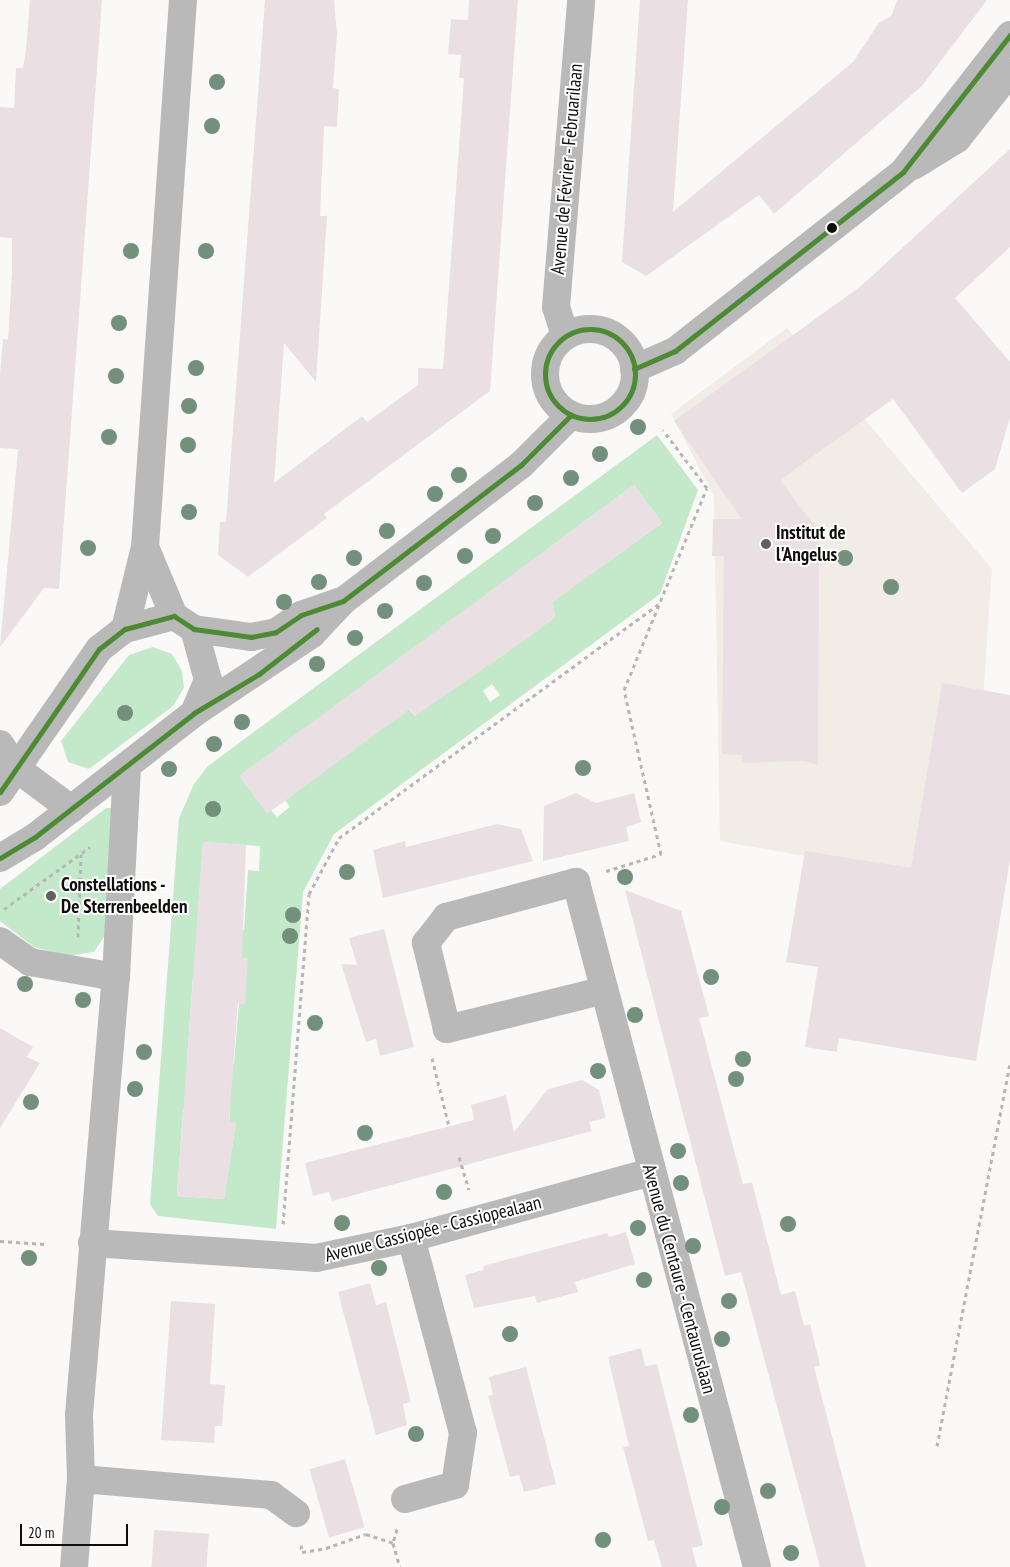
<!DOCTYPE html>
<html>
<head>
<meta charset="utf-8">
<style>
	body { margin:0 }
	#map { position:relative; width:1010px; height:1567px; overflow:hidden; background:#fbf9f8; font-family:"PT Sans Narrow",sans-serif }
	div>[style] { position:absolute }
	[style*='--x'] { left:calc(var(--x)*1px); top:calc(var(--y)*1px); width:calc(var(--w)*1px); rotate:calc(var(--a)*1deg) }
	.built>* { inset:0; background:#f1ece6 }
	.green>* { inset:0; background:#c3e9ca }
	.building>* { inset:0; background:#eadfe3; transform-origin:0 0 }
	.path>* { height:3px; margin-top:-1.5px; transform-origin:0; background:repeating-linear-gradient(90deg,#b6b6b6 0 4px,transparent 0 8px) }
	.minor>* { height:28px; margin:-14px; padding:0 14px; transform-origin:14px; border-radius:14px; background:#bab9b9 }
	.minor>.ring { margin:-14px; padding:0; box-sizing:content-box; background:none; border:28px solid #bab9b9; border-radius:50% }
	.bus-1>* { height:5px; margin:-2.5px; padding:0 2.5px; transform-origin:2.5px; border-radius:2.5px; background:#4c8b33 }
	.bus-1>.ring { margin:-2.5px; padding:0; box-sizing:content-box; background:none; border:5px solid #4c8b33; border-radius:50% }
	.trees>* { width:16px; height:16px; margin:-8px; border-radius:50%; background:#72907c }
	.dots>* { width:14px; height:14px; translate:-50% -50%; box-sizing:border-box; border:2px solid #fff; border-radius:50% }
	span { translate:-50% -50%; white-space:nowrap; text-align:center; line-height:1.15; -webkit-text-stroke:4px #fff; paint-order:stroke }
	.street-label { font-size:19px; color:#0f0e0d }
	.poi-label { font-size:19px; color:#0f0e0d; font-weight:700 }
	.left { translate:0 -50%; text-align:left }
	.scale { position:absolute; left:20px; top:1524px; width:108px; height:22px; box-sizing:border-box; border:2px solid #0f0e0d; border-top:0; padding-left:6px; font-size:15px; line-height:18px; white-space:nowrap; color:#0f0e0d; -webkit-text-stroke:4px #fff; paint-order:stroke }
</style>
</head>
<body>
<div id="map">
	<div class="built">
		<i style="clip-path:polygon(787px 328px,992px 569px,970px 886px,720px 841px,714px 496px,671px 414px)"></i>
	</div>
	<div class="green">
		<i style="clip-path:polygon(evenodd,657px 435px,698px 490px,660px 594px,334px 834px,303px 892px,276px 1229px,158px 1216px,150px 1204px,179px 818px,194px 784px,208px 766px,657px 435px,634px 485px,662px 523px,590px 575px,562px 538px,634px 485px,657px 435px,526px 565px,553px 603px,555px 617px,546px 624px,539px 624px,526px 565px,657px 435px,492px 684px,500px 695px,490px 702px,483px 691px,492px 684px,657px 435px,428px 696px,433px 703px,415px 716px,409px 709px,428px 696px,657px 435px,309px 725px,285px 800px,290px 807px,277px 817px,240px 776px,309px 725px,657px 435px,203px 842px,260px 846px,259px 871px,248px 870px,244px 930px,197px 927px,203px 842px,657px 435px,193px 976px,245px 1004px,239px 1003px,234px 1064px,187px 1061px,193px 976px,657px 435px,183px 1110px,230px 1112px,229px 1122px,236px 1122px,224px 1199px,177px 1196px,183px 1110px)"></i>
		<i style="clip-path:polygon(153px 647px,172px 654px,182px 671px,184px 688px,173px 706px,89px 769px,68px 762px,61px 741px,129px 655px)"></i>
		<i style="clip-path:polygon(106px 808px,115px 808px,105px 935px,94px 952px,67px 956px,34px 947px,0 921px,0 889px)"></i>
	</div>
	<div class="building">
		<i style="clip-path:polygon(30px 0,102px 0,59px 589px,44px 588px,0 647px,18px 449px,0 448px,0 374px,3px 339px,8px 340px,12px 272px,12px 238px,0 237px,0 107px,14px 108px,16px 68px,23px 68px,26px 50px)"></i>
		<i style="clip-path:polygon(265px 0,334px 0,337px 33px,333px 88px,339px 89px,337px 127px,324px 126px,320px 216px,327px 216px,316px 382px,284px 343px,274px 483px,362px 416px,367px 422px,418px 385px,418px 368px,443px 369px,464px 78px,459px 78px,461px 55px,448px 54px,451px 19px,468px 20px,469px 0,518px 0,490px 391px,324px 514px,327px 518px,248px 577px,218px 555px,220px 522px,226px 522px)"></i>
		<i style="clip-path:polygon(640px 0,688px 0,673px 212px,853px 62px,879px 23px,892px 15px,897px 0,987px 0,922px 86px,774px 214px,759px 195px,646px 276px,622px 262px)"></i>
		<i style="clip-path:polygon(1010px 149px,1010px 247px,955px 298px,1010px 362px,1010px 417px,995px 469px,962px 493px,893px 399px,780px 480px,819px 532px,818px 765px,803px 761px,742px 763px,742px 755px,722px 754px,724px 556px,712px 556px,713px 519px,742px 519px,674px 421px,861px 286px)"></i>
		<i style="clip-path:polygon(634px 485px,662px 523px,553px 602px,555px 617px,531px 636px,415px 716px,410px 709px,267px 814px,239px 776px)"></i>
		<i style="clip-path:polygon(942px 683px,1010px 695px,1010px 860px,976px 1061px,839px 1038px,837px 1052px,805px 1047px,818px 967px,786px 962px,805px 851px,911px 868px)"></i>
		<i style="clip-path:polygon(576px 793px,596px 803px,634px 793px,641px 822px,626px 827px,629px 841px,543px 861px,544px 806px)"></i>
		<i style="clip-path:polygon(497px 824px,521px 829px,533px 861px,383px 898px,373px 850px,405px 841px,406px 847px)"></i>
		<i style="clip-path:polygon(203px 842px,246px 845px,242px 958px,248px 958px,245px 1004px,238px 1003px,229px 1122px,236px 1122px,224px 1199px,177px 1196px)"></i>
		<i style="clip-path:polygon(625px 890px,681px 911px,709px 1016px,699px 1018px,743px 1184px,752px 1182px,781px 1295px,795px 1291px,804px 1326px,810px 1324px,820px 1365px,814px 1367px,866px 1567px,820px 1567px,741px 1272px,725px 1276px)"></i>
		<i style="clip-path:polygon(384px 929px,414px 1047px,380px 1056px,376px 1039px,366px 1042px,341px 964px,357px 965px,349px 938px)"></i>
		<i style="clip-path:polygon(0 1028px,33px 1047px,27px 1057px,40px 1063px,0 1128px)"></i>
		<i style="clip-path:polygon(582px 1080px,599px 1090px,606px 1118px,589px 1122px,592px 1131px,332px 1201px,329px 1192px,313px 1196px,305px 1163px,474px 1120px,471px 1105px,506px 1095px,514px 1132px,548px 1089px)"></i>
		<i style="clip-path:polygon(626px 1232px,635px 1264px,575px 1282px,578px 1292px,537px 1303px,535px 1296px,474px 1308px,465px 1275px,484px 1270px,483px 1266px,607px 1233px,609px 1237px)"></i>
		<i style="clip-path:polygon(370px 1283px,376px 1305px,386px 1302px,411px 1402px,403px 1404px,407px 1425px,376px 1435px,338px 1292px)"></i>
		<i style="clip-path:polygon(171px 1301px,215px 1304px,210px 1384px,225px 1385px,222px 1426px,215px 1426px,214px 1443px,161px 1440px)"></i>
		<i style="clip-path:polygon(641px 1348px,645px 1366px,657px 1364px,667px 1404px,703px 1545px,692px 1548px,697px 1567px,662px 1567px,654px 1540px,648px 1541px,623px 1447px,629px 1446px,608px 1357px)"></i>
		<i style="clip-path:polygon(526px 1367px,556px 1484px,524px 1492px,519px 1475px,510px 1477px,488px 1396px,493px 1395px,489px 1377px)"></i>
		<i style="left:345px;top:1459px;width:71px;height:37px;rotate:74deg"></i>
		<i style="left:154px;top:1530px;width:55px;height:37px;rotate:4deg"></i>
	</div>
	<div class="path">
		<i style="--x:606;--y:871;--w:58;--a:-17.2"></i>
		<i style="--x:661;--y:854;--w:168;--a:-102.7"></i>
		<i style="--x:624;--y:690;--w:218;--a:-67.7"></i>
		<i style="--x:707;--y:488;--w:73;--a:-127.2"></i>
		<i style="--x:4;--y:909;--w:106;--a:-35.8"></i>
		<i style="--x:78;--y:937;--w:83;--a:-87.9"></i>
		<i style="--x:432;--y:1058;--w:70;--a:76"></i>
		<i style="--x:459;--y:1157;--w:34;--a:73"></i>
		<i style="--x:283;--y:1224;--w:331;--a:-85.5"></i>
		<i style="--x:309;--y:894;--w:64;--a:-61.8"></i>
		<i style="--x:339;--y:838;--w:398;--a:-36.2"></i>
		<i style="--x:0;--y:1241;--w:45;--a:3.8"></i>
		<i style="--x:937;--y:1446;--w:388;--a:-79.2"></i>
		<i style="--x:397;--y:1529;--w:15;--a:106"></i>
		<i style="--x:393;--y:1543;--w:25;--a:74"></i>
		<i style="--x:301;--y:1545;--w:7;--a:82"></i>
		<i style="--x:302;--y:1552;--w:24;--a:-9"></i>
		<i style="--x:326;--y:1548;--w:42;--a:-19.3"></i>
		<i style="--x:366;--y:1534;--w:28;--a:18"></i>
	</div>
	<div class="minor">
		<i style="--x:913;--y:166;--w:52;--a:-31.5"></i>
		<i style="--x:957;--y:139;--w:85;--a:-51.7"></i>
		<i class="ring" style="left:545px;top:329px;width:62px;height:62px"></i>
		<i style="--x:565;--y:336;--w:30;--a:-107"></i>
		<i style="--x:556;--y:307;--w:308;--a:-85.3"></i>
		<i style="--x:634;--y:369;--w:45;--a:-23.7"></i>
		<i style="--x:675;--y:351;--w:290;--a:-38.1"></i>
		<i style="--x:903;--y:172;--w:174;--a:-52"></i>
		<i style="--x:145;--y:547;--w:75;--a:67.2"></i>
		<i style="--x:125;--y:629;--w:84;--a:-76.3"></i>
		<i style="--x:145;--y:547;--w:548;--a:-86.03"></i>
		<i style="--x:194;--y:629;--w:53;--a:74.6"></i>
		<i style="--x:208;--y:680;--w:36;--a:113"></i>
		<i style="--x:0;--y:744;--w:29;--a:56"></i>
		<i style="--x:16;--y:768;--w:69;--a:36.7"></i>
		<i style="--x:0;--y:792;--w:174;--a:-55.3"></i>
		<i style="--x:99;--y:649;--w:33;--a:-38"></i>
		<i style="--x:125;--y:629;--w:51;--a:-14.9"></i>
		<i style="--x:174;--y:616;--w:24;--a:33"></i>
		<i style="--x:194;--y:629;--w:58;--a:8"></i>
		<i style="--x:251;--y:637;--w:25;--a:-11"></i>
		<i style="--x:276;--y:632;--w:30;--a:-34"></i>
		<i style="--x:301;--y:615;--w:42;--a:-19.3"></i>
		<i style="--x:0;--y:858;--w:41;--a:-31"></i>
		<i style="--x:35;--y:837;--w:202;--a:-37.9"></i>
		<i style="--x:194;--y:713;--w:142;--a:-33.8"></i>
		<i style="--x:312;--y:634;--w:45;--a:-46.8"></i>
		<i style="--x:343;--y:601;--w:224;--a:-37.4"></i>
		<i style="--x:521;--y:465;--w:71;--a:-45"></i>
		<i style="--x:0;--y:941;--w:37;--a:35"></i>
		<i style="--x:30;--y:962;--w:87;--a:9.9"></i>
		<i style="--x:116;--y:977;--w:210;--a:-87"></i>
		<i style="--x:601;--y:991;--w:159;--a:166.1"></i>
		<i style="--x:447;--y:1029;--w:89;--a:-103.7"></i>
		<i style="--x:426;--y:943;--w:33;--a:-52"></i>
		<i style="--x:446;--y:917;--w:135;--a:-15.1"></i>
		<i style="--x:576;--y:882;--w:709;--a:75.2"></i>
		<i style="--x:92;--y:1243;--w:225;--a:3.8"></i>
		<i style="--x:316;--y:1258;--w:97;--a:-11.9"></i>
		<i style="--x:411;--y:1238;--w:248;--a:-15.4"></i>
		<i style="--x:81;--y:1479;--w:191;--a:4.8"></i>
		<i style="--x:271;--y:1495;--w:31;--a:36"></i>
		<i style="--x:405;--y:1499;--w:52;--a:-15.6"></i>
		<i style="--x:455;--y:1485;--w:53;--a:-81.3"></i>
		<i style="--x:463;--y:1433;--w:202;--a:-104.9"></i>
		<i style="--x:74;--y:1567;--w:88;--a:-85.5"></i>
		<i style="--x:81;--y:1479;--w:64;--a:-91.8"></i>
		<i style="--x:79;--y:1415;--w:440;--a:-85.2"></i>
	</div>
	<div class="bus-1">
		<i class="ring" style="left:545px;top:329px;width:85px;height:85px"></i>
		<i style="--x:634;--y:369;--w:45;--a:-23.7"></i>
		<i style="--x:675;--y:351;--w:290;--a:-38.1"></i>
		<i style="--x:903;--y:172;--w:174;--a:-52"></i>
		<i style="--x:0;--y:792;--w:174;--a:-55.3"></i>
		<i style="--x:99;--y:649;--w:33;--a:-38"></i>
		<i style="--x:125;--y:629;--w:51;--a:-14.9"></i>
		<i style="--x:174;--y:616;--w:24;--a:33"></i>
		<i style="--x:194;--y:629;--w:58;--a:8"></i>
		<i style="--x:251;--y:637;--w:25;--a:-11"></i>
		<i style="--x:276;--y:632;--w:30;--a:-34"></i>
		<i style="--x:301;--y:615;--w:44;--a:-18.4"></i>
		<i style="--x:343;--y:601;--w:224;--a:-37.4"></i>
		<i style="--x:521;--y:465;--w:71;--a:-45"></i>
		<i style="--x:0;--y:858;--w:41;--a:-31"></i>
		<i style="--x:35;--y:837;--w:202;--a:-37.9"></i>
		<i style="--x:194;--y:713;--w:76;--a:-31"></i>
		<i style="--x:259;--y:674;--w:73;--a:-37.8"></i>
	</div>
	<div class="trees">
		<i style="left:217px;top:82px"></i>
		<i style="left:212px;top:126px"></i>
		<i style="left:131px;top:251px"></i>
		<i style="left:206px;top:251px"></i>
		<i style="left:119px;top:323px"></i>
		<i style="left:196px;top:368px"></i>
		<i style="left:116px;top:376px"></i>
		<i style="left:189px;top:406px"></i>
		<i style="left:638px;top:427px"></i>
		<i style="left:109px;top:437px"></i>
		<i style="left:188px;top:445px"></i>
		<i style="left:600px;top:454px"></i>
		<i style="left:459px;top:475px"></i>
		<i style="left:571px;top:478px"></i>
		<i style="left:435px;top:494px"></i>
		<i style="left:535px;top:503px"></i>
		<i style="left:189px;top:512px"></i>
		<i style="left:387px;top:531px"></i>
		<i style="left:493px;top:536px"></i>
		<i style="left:88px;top:548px"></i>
		<i style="left:465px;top:556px"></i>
		<i style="left:354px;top:558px"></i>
		<i style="left:845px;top:558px"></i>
		<i style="left:319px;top:582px"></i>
		<i style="left:424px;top:583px"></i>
		<i style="left:891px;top:587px"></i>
		<i style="left:284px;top:602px"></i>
		<i style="left:385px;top:611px"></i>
		<i style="left:355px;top:638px"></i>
		<i style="left:317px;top:664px"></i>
		<i style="left:125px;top:713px"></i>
		<i style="left:242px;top:722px"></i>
		<i style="left:214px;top:744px"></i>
		<i style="left:583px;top:768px"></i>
		<i style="left:169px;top:769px"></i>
		<i style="left:213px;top:809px"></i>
		<i style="left:347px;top:872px"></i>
		<i style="left:625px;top:877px"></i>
		<i style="left:293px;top:915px"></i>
		<i style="left:290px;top:936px"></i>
		<i style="left:711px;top:977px"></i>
		<i style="left:25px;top:984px"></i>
		<i style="left:83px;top:1000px"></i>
		<i style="left:635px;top:1015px"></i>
		<i style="left:315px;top:1023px"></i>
		<i style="left:144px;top:1052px"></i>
		<i style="left:743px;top:1059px"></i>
		<i style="left:598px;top:1071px"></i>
		<i style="left:736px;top:1079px"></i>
		<i style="left:135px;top:1089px"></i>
		<i style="left:31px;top:1102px"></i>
		<i style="left:365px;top:1133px"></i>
		<i style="left:678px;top:1151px"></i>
		<i style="left:681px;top:1183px"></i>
		<i style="left:444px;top:1192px"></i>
		<i style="left:342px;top:1223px"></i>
		<i style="left:788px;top:1224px"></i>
		<i style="left:638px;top:1228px"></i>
		<i style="left:693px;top:1246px"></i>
		<i style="left:29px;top:1258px"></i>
		<i style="left:379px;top:1268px"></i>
		<i style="left:644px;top:1280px"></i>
		<i style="left:729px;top:1301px"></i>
		<i style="left:510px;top:1334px"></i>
		<i style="left:722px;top:1339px"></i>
		<i style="left:691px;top:1415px"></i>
		<i style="left:416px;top:1434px"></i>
		<i style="left:768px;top:1491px"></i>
		<i style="left:722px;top:1507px"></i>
		<i style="left:603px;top:1540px"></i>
		<i style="left:791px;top:1553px"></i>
	</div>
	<div class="dots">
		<i style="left:832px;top:228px;background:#0f0e0d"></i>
		<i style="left:766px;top:544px;background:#62605f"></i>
		<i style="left:51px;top:896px;background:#62605f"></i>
	</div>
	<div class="street-label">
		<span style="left:567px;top:169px;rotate:-85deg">Avenue de Février - Februarilaan</span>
		<span style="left:433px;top:1229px;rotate:-14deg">Avenue Cassiopée - Cassiopealaan</span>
		<span style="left:679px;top:1279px;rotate:75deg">Avenue du Centaure - Centauruslaan</span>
	</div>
	<div class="poi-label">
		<span class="left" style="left:776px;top:544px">Institut de<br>l'Angelus</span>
		<span class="left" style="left:61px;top:896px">Constellations -<br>De Sterrenbeelden</span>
	</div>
	<div class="scale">20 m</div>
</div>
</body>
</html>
